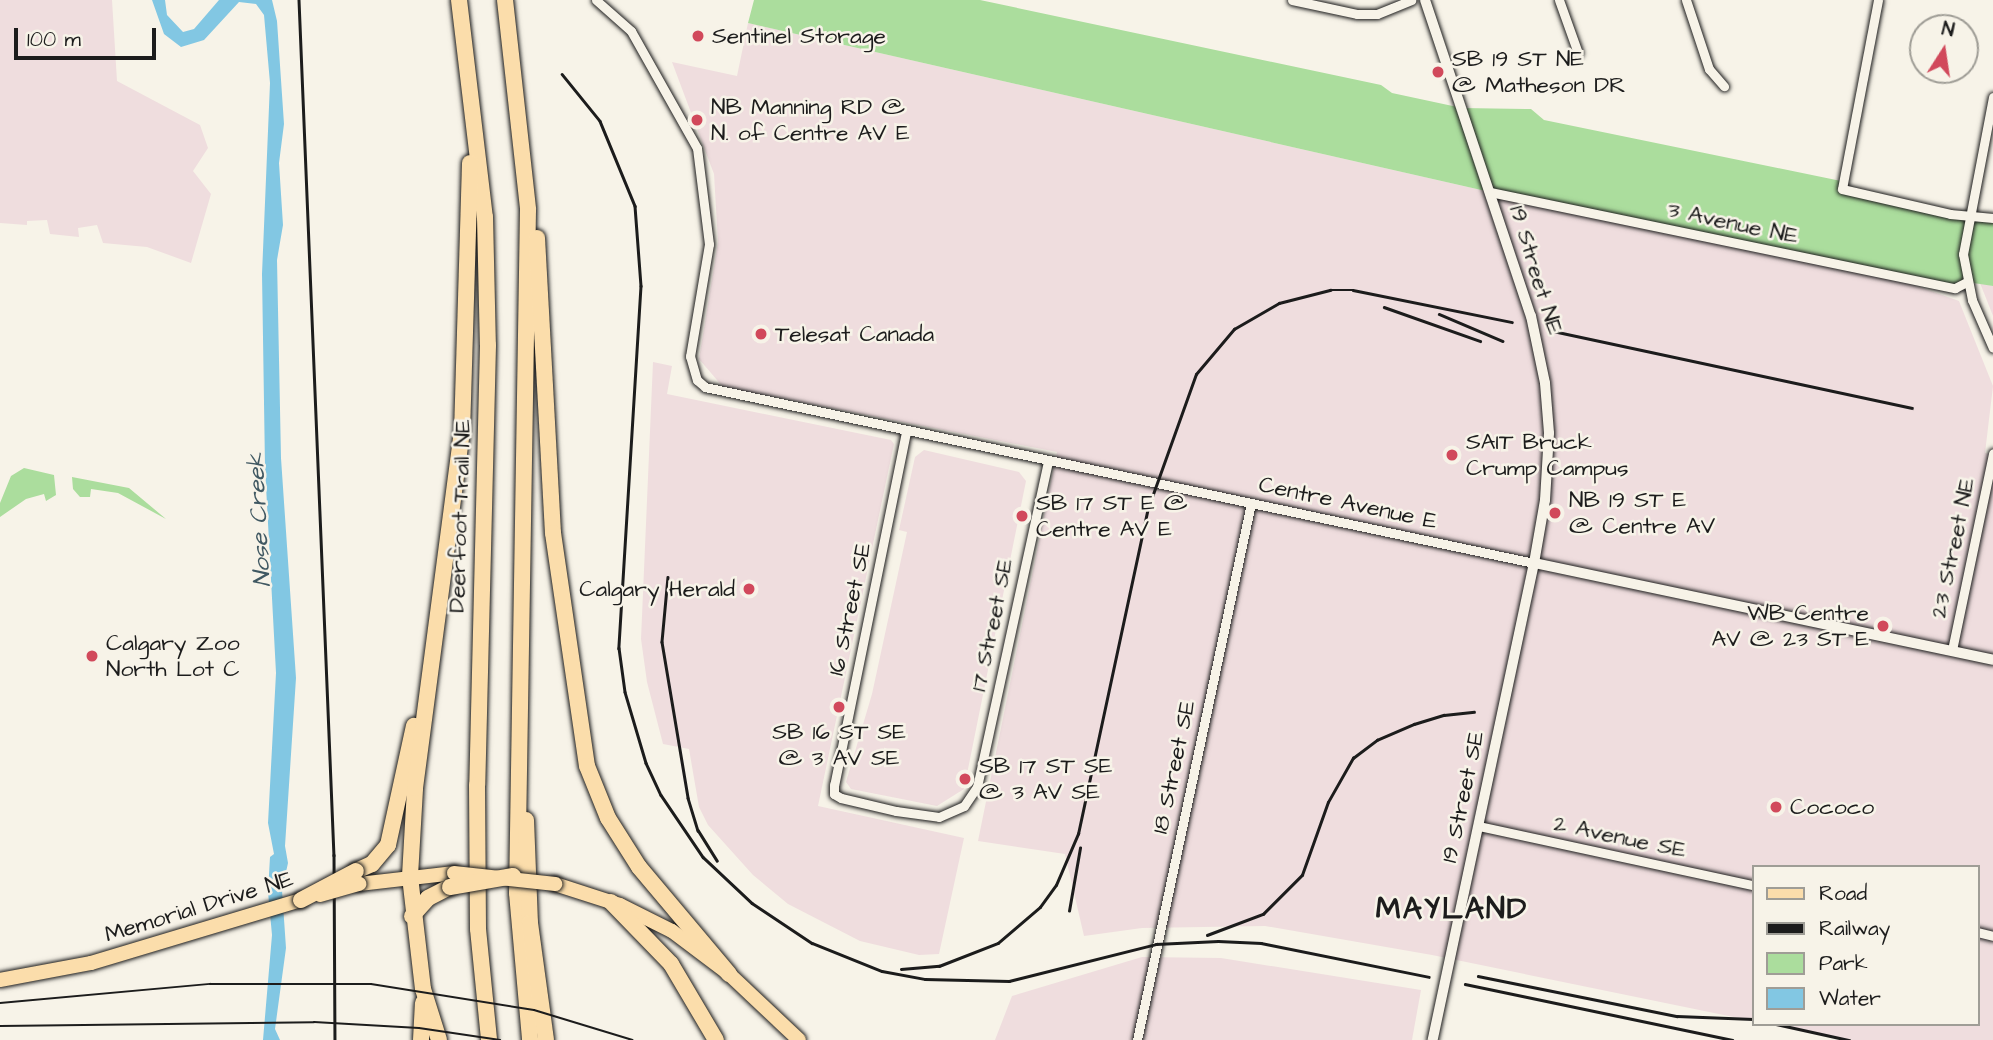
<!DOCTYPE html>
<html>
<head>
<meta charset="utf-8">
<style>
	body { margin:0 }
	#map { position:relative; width:1993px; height:1040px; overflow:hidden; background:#f7f3e8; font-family:"Architects Daughter",sans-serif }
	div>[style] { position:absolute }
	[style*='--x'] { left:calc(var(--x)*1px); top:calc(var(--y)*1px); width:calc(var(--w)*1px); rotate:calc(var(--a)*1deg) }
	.built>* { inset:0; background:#efddde }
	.green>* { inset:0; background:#abdd9d }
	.water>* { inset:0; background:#82c7e3 }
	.roads { filter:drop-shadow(0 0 2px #1c1c1c) drop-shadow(0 0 2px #1c1c1c) }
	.minor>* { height:9px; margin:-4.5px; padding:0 4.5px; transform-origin:4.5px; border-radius:4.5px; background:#f7f3e8 }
	.tertiary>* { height:10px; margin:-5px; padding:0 5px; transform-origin:5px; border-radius:5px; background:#f7f3e8 }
	.primary>* { height:14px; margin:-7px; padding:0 7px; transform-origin:7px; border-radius:7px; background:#fbddab }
	.trunk>* { height:14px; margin:-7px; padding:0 7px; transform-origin:7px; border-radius:7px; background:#fbddab }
	.motorway>* { height:16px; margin:-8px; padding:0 8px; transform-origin:8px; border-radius:8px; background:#fbddab }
	.tram>* { height:2px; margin:-1px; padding:0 1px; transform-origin:1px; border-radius:1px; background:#1c1c1c }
	.rail>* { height:2.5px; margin:-1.25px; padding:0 1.25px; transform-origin:1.25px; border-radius:1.25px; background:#1c1c1c }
	.bridges { filter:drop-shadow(0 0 2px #1c1c1c) drop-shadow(0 0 2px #1c1c1c) }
	.trunk-bridge>* { height:14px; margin:-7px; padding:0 7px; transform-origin:7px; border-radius:7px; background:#fbddab }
	.motorway-bridge>* { height:16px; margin:-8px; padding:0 8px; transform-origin:8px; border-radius:8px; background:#fbddab }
	.dots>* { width:19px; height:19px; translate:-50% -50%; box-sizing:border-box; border:4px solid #f7f3e8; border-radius:50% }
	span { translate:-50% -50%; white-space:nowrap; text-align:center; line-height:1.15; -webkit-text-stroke:5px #f7f3e8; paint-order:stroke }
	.poi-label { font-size:23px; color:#1c1c1c }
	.left { translate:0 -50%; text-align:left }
	.right { translate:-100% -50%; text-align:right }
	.street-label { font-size:23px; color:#1c1c1c }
	.water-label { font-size:24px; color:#405862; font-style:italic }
	.district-label { font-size:30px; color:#1c1c1c; font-weight:700; letter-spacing:2px }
	.legend { position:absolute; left:1752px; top:865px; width:228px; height:161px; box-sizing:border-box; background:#f7f3e8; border:2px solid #9f9d96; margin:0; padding:9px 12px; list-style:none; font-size:21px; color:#1c1c1c }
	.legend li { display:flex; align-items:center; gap:14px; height:35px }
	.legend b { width:35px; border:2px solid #9f9d96 }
	.north { position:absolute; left:1909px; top:14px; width:70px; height:70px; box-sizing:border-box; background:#f7f3e8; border:2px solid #9f9d96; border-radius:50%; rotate:12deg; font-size:19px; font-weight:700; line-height:28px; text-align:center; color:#1c1c1c }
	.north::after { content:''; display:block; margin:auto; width:24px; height:32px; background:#d1495b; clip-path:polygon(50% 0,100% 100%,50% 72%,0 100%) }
	.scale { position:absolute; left:14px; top:28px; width:142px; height:32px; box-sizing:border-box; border:4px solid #1c1c1c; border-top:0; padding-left:9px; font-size:21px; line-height:24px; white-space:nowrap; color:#1c1c1c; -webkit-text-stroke:5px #f7f3e8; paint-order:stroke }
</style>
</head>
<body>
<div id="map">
	<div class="built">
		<i style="clip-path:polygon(0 0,112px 0,117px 81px,200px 125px,208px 148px,193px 171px,211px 194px,191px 263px,147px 247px,103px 243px,97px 225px,78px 228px,79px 237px,50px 234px,47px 220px,27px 221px,27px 225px,0 223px)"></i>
		<i style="clip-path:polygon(748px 23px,1490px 192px,1883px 274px,1959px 301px,1993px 386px,1985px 453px,1993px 455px,1993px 1040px,1843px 1040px,1767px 1024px,1977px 1024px,1977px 867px,1753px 867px,1753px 1021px,1432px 955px,1265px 926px,1142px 928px,1084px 936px,1065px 854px,978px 841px,1057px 452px,723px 387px,699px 359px,718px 242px,714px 174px,672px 62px,737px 76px)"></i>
		<i style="clip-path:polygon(1980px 283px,1993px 286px,1993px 316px)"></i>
		<i style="clip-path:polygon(653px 362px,672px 366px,667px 394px,891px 440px,894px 444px,818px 806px,964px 838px,939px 954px,919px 955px,860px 941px,788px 904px,753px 875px,708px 825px,699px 807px,689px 749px,663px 744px,647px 682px,641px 639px)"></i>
		<i style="clip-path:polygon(924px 450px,1019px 472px,1026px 481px,964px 789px,937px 806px,851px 789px,846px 782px,872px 694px,907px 532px,899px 530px,915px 457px)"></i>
		<i style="clip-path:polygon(1142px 957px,1221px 958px,1421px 990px,1412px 1040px,995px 1040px,1012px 996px)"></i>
	</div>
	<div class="green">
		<i style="clip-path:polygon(754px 0,980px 0,1381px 85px,1392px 93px,1462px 108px,1531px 109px,1544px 120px,1841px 181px,1842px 189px,1993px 218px,1993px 286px,1967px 282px,1955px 288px,1490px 192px,748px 23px)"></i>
		<i style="clip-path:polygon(24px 468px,54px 475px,56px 495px,46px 501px,44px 494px,26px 499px,0 517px,0 503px,11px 476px)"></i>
		<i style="clip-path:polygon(72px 477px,129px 488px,166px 519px,118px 493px,91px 489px,90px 497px,80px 497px,73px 489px)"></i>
	</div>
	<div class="water">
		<i style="clip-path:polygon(152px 0,165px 0,167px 15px,183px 32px,194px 29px,219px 0,272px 0,277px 21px,284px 124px,279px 163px,283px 225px,277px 260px,281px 458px,296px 678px,285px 846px,288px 863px,282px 890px,286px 948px,275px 1029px,280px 1040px,263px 1040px,272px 935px,268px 892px,270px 857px,274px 854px,268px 823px,276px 673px,265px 467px,262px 274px,270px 83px,264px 15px,256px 4px,239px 2px,204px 40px,181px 47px,164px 34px)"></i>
	</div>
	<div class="roads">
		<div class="minor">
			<i style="--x:596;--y:0;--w:47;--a:41.5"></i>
			<i style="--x:631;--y:31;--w:134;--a:60.6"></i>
			<i style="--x:697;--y:148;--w:97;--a:82.9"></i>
			<i style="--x:709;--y:244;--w:114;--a:99.6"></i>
			<i style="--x:690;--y:356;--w:25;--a:74"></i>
			<i style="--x:697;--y:380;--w:11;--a:41"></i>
			<i style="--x:705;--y:387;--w:847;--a:11.99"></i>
			<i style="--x:1292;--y:0;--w:66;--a:12.2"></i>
			<i style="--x:1357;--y:14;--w:20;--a:0"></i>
			<i style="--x:1377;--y:14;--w:37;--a:-22"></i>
			<i style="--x:1559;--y:0;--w:56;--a:70.3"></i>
			<i style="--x:1686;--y:0;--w:73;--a:71.6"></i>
			<i style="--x:1709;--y:69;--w:23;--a:49"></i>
			<i style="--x:1878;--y:0;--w:192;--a:100.8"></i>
			<i style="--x:1842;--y:189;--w:111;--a:13"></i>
			<i style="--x:1950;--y:214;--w:43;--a:5.3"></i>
			<i style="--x:1993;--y:97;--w:160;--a:100.8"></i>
			<i style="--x:1963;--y:254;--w:47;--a:78.9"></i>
			<i style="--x:1972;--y:300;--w:52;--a:66.4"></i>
			<i style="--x:1490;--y:192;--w:475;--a:11.7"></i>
			<i style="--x:1955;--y:288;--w:13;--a:-27"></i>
			<i style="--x:906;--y:432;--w:360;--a:101.5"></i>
			<i style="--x:834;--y:785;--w:9;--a:90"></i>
			<i style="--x:834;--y:794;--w:8;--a:30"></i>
			<i style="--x:841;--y:798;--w:57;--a:13.3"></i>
			<i style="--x:896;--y:811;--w:43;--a:7.9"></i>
			<i style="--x:939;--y:817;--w:27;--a:-24"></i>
			<i style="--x:964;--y:806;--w:23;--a:-56"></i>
			<i style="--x:977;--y:787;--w:333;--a:-77.7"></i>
			<i style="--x:1952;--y:650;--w:201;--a:-78.2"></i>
			<i style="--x:1479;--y:826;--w:280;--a:12.2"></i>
			<i style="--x:1977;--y:932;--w:16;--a:14"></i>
			<i style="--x:1137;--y:1040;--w:549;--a:-78.01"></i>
		</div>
		<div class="tertiary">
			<i style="--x:1425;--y:0;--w:333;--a:71.5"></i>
			<i style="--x:1531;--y:316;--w:68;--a:78.2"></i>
			<i style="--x:1545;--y:383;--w:50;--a:85.4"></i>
			<i style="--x:1549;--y:433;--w:67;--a:93.4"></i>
			<i style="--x:1545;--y:500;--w:64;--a:99.9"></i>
			<i style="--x:1534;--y:563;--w:488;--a:102"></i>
			<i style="--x:1534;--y:563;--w:469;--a:11.9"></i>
		</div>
		<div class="primary">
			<i style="--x:555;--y:884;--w:68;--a:17.9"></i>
			<i style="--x:620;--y:905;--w:58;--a:26.6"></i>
			<i style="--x:672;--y:931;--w:71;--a:37"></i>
			<i style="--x:729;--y:974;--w:96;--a:43.3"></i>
		</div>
		<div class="trunk">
			<i style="--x:359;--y:884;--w:96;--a:-6.6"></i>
			<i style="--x:0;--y:980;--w:93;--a:-10.6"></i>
			<i style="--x:91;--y:963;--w:219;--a:-16.7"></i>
		</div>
		<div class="motorway">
			<i style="--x:459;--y:0;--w:219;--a:83.2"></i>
			<i style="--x:485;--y:217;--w:128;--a:88.7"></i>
			<i style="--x:488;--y:345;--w:440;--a:91.4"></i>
			<i style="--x:477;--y:785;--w:144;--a:89.6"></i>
			<i style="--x:478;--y:929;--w:112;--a:84.3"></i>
			<i style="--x:505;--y:0;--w:211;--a:83.7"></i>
			<i style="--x:528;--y:210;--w:683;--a:90.92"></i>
			<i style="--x:517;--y:893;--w:148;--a:84.9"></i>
			<i style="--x:537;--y:238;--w:295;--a:86.9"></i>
			<i style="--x:553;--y:533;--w:235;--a:81.7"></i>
			<i style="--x:587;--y:766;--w:56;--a:68"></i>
			<i style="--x:608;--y:818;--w:58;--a:57.7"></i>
			<i style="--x:639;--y:867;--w:140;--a:49.9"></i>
			<i style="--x:526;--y:820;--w:103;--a:87.8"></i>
			<i style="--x:530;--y:923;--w:118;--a:82.2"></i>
			<i style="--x:356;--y:871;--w:17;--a:-24"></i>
			<i style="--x:372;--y:864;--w:25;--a:-50"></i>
			<i style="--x:388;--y:845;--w:122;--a:-77.7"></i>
			<i style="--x:611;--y:902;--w:86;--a:45.9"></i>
			<i style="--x:671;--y:964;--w:88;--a:59.4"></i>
			<i style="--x:412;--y:916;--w:24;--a:-48"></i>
			<i style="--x:428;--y:898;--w:25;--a:-27"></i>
			<i style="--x:421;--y:1040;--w:37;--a:-87"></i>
			<i style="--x:439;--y:1040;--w:53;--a:-107.4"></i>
			<i style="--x:423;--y:989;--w:114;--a:-96.6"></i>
			<i style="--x:410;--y:876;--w:88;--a:-86.7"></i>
			<i style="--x:415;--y:788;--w:358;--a:-82.5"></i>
			<i style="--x:462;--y:433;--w:270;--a:-88.3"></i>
		</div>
	</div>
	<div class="tram">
		<i style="--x:0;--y:1003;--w:211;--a:-5.2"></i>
		<i style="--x:210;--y:984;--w:161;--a:0"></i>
		<i style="--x:371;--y:984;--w:165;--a:9.1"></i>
		<i style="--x:534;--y:1010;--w:103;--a:16.9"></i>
		<i style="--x:0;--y:1026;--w:314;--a:-0.7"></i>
		<i style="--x:314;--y:1022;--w:105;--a:3.3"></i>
		<i style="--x:419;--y:1028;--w:82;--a:8.4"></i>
	</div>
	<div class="rail">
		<i style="--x:299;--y:0;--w:856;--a:87.66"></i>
		<i style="--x:334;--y:855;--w:185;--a:89.7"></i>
		<i style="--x:562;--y:74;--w:60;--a:51"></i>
		<i style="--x:600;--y:121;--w:92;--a:67.6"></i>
		<i style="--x:635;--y:206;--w:80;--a:85.7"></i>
		<i style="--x:641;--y:286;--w:363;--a:93.5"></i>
		<i style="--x:619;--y:648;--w:44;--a:82.2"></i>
		<i style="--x:625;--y:692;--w:74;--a:73.5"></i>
		<i style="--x:646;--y:763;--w:35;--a:65"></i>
		<i style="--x:661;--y:795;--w:75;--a:55.9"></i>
		<i style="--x:703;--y:857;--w:67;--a:43.2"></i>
		<i style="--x:752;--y:903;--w:72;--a:33.7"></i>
		<i style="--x:812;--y:943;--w:75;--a:21.8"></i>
		<i style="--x:882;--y:971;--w:44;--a:10.5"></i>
		<i style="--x:925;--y:979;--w:84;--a:1.4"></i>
		<i style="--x:1009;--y:981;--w:152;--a:-14.1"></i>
		<i style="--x:1156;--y:944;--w:62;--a:-2.8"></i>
		<i style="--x:1218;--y:941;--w:43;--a:2.7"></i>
		<i style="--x:1261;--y:943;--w:171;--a:11.4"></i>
		<i style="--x:1384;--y:307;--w:102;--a:19.5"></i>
		<i style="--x:1439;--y:314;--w:69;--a:22.9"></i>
		<i style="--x:1553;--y:331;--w:367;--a:12.1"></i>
		<i style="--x:668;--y:577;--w:65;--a:95.3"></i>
		<i style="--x:662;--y:642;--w:158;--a:80.5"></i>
		<i style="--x:688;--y:798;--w:34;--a:73"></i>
		<i style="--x:698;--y:830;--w:36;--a:58"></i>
		<i style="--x:1069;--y:911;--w:64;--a:-80.1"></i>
		<i style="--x:1207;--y:935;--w:60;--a:-20.6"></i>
		<i style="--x:1263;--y:914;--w:55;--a:-45"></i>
		<i style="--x:1302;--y:875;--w:77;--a:-70.4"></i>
		<i style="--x:1328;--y:802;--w:51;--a:-60.4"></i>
		<i style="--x:1353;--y:758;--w:30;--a:-37"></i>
		<i style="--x:1377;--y:740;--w:40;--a:-23.4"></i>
		<i style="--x:1414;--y:724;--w:31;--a:-17"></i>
		<i style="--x:1444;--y:715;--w:30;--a:-6"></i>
		<i style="--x:901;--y:969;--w:38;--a:-5"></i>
		<i style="--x:939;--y:966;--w:63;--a:-21.3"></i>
		<i style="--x:998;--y:943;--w:55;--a:-40.6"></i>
		<i style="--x:1040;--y:907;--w:27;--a:-54"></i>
		<i style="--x:1056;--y:885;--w:56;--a:-66.7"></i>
		<i style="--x:1078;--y:834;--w:330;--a:-77.9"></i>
		<i style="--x:1147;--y:511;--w:145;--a:-70.3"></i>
		<i style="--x:1196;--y:374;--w:59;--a:-49.8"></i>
		<i style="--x:1234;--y:329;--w:52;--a:-30"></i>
		<i style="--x:1279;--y:303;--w:53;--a:-14.3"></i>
		<i style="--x:1330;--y:290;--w:23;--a:0"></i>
		<i style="--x:1353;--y:290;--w:162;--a:11.4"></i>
		<i style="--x:1478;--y:976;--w:203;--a:11.4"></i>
		<i style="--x:1677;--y:1016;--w:76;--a:2.3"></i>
		<i style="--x:1465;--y:984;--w:273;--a:11.8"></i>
		<i style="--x:1776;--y:1024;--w:75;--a:12.4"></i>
	</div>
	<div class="bridges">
		<div class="trunk-bridge">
			<i style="--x:454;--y:873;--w:102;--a:6.2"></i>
			<i style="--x:320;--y:895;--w:41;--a:-15.8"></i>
		</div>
		<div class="motorway-bridge">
			<i style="--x:450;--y:887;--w:64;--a:-9.9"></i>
			<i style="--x:301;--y:900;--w:62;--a:-27.8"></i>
		</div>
	</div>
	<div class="dots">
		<i style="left:698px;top:36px;background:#d1495b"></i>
		<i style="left:1438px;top:72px;background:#d1495b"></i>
		<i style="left:697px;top:120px;background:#d1495b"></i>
		<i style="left:761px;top:334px;background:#d1495b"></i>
		<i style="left:1452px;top:455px;background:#d1495b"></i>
		<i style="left:1555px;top:513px;background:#d1495b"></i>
		<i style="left:1022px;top:516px;background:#d1495b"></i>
		<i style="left:749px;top:589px;background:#d1495b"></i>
		<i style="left:1883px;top:626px;background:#d1495b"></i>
		<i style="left:92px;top:656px;background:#d1495b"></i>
		<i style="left:839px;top:707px;background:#d1495b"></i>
		<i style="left:965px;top:779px;background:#d1495b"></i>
		<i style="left:1776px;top:807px;background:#d1495b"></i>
	</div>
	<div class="poi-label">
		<span class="left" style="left:712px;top:36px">Sentinel Storage</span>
		<span class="left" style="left:1452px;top:72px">SB 19 ST NE<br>@ Matheson DR</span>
		<span class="left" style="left:711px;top:120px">NB Manning RD @<br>N. of Centre AV E</span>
		<span class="left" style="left:775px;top:334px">Telesat Canada</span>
		<span class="left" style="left:1466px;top:455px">SAIT Bruck<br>Crump Campus</span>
		<span class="left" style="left:1569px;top:513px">NB 19 ST E<br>@ Centre AV</span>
		<span class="left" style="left:1036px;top:516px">SB 17 ST E @<br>Centre AV E</span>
		<span class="right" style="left:735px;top:589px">Calgary Herald</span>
		<span class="right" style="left:1869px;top:626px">WB Centre<br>AV @ 23 ST E</span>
		<span class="left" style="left:106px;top:656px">Calgary Zoo<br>North Lot C</span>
		<span style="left:839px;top:745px">SB 16 ST SE<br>@ 3 AV SE</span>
		<span class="left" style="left:979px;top:779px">SB 17 ST SE<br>@ 3 AV SE</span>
		<span class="left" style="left:1790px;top:807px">Cococo</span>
	</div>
	<div class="street-label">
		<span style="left:1733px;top:223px;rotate:12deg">3 Avenue NE</span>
		<span style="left:1536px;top:270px;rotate:73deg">19 Street NE</span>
		<span style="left:1348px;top:503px;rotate:12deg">Centre Avenue E</span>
		<span style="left:460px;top:516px;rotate:-88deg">Deerfoot Trail NE</span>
		<span style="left:1953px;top:548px;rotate:-78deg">23 Street NE</span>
		<span style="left:850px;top:609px;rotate:-78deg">16 Street SE</span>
		<span style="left:992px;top:625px;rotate:-78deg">17 Street SE</span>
		<span style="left:1174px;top:767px;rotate:-78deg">18 Street SE</span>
		<span style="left:1463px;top:797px;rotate:-78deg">19 Street SE</span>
		<span style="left:1620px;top:837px;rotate:12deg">2 Avenue SE</span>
		<span style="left:199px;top:907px;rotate:-17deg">Memorial Drive NE</span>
	</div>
	<div class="water-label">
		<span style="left:260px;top:520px;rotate:-93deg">Nose Creek</span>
	</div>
	<div class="district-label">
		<span style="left:1452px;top:909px">MAYLAND</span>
	</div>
	<ul class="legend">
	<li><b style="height:9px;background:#fbddab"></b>Road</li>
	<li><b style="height:9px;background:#1c1c1c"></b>Railway</li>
	<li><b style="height:19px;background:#abdd9d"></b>Park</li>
	<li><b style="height:19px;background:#82c7e3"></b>Water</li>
	</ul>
	<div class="north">N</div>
	<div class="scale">100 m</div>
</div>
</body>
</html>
